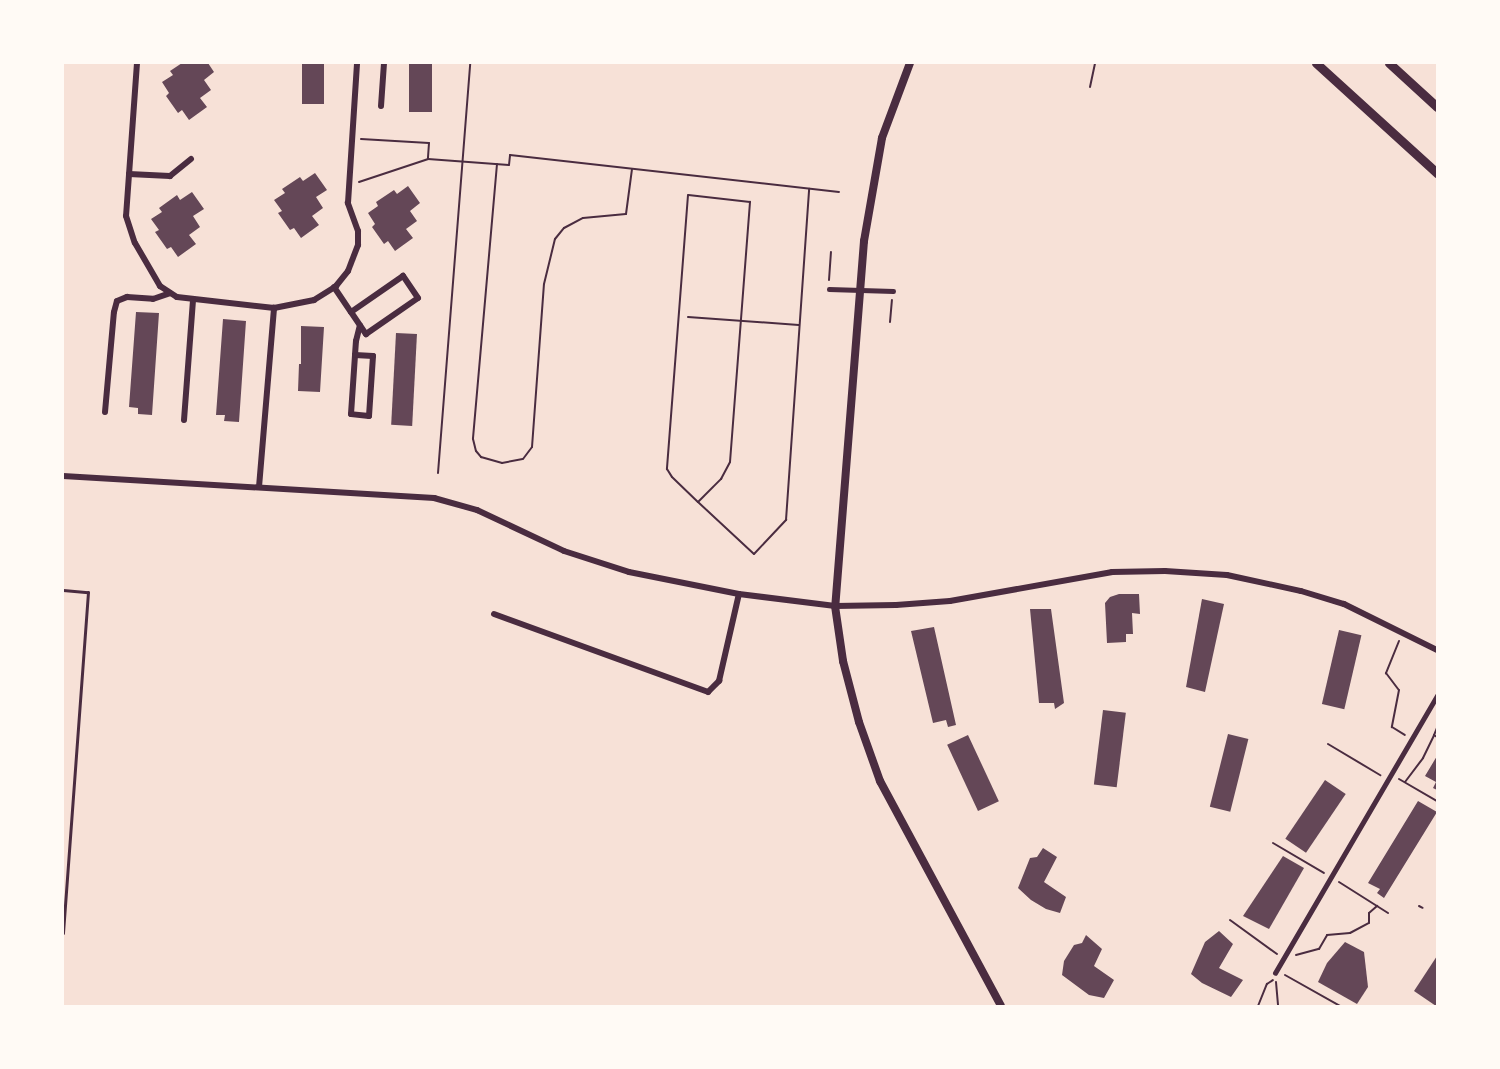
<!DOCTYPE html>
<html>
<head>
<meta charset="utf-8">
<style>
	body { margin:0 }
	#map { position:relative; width:1500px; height:1069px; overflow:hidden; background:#f7e1d7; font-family:"PT Sans Narrow",sans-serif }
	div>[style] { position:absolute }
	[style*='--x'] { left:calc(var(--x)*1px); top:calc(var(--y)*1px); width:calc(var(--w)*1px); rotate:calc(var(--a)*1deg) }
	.building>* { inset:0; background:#644757; transform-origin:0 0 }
	.path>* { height:2px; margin:-1px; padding:0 1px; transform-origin:1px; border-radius:1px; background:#4a2c40 }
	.service>* { height:3px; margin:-1.5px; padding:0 1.5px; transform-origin:1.5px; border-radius:1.5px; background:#4a2c40 }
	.pedestrian>* { height:4.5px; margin:-2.25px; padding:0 2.25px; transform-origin:2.25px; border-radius:2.25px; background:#4a2c40 }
	.minor>* { height:6px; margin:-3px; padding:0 3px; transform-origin:3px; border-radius:3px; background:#4a2c40 }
	.tertiary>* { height:8px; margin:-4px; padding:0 4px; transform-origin:4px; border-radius:4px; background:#4a2c40 }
	.secondary>* { height:9px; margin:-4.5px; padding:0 4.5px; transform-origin:4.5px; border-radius:4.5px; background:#4a2c40 }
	span { translate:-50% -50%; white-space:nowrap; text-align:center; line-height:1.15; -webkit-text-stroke:6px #fffaf5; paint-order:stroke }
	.frame { position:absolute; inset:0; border:64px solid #fffaf5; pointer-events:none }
</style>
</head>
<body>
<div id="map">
	<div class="building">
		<i style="clip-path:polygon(182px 63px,208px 63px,214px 72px,204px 80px,211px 90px,200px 98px,207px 107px,189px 120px,182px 110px,178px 113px,166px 96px,169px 93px,162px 82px,173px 75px,170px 71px)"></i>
		<i style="left:302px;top:63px;width:22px;height:41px"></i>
		<i style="left:409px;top:63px;width:23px;height:49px"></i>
		<i style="clip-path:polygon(315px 173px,327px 190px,316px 197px,323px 208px,312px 216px,319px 225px,301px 238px,294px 228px,290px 230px,278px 213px,282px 211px,274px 200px,285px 193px,282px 189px,300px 177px,303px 181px)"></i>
		<i style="clip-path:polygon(408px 186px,420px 203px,410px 211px,417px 221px,406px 229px,413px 238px,395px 251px,388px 241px,384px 244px,372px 227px,375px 224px,368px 213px,378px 206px,376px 202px,394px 190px,397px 194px)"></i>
		<i style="clip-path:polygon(192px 192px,204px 209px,193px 216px,200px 227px,189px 235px,196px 244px,178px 257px,171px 247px,167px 249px,155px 232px,159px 230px,151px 219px,162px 212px,159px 208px,177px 195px,180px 200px)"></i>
		<i style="clip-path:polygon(136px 312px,159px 313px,152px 415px,138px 414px,138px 408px,129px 407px)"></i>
		<i style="clip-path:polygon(223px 319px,246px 321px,239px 422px,224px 421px,225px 415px,216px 415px)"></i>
		<i style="clip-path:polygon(301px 326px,324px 327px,320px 392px,298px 391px,299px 364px,301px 364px)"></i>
		<i style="left:396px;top:333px;width:21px;height:92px;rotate:3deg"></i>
		<i style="clip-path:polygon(1119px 594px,1139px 594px,1140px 614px,1132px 613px,1133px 634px,1126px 634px,1126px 642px,1107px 643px,1105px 603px,1110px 597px)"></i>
		<i style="clip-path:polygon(1202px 599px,1224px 604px,1205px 692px,1186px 687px)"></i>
		<i style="clip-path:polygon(1030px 609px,1051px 609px,1064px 703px,1055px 709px,1054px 703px,1039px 703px)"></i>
		<i style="clip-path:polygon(934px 627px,956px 725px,948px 727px,946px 720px,933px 723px,911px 631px)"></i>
		<i style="left:1339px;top:630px;width:23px;height:76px;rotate:13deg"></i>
		<i style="left:1103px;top:710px;width:23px;height:75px;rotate:7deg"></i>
		<i style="left:1228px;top:734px;width:21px;height:75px;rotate:14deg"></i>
		<i style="left:968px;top:735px;width:73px;height:23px;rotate:65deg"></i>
		<i style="clip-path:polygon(1437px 756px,1437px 790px,1433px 788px,1436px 782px,1425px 776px)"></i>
		<i style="left:1325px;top:780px;width:25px;height:71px;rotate:34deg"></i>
		<i style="clip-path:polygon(1418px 801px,1437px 812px,1384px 898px,1377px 893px,1380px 889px,1368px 883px)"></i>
		<i style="clip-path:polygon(1043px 848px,1057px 857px,1044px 882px,1066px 897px,1060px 913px,1046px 909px,1031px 900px,1018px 888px,1030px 858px,1037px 857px)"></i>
		<i style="clip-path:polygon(1283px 856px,1304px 868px,1269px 929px,1243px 916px)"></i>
		<i style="clip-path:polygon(1219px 931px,1233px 944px,1219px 968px,1243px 980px,1231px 997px,1202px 983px,1191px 974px,1205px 942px)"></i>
		<i style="clip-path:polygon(1086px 935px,1102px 949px,1094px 966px,1114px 980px,1104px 998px,1089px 995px,1062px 975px,1064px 961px,1074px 945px,1082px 943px)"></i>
		<i style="clip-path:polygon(1345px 942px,1364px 952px,1368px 987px,1357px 1004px,1318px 982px,1327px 963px)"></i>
		<i style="clip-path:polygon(1437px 956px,1437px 1006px,1436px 1006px,1414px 991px)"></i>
	</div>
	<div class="path">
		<i style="--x:1090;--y:87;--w:25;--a:-78"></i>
		<i style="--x:361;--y:139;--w:68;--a:3.4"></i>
		<i style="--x:429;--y:143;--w:16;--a:94"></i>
		<i style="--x:497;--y:164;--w:276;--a:95"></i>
		<i style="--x:473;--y:439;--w:12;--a:76"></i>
		<i style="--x:476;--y:451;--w:8;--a:50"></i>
		<i style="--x:481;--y:457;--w:22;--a:16"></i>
		<i style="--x:502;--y:463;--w:21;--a:-11"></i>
		<i style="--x:523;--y:459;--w:15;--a:-53"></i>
		<i style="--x:532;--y:447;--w:163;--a:-85.8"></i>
		<i style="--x:544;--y:284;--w:46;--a:-76.3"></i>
		<i style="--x:555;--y:239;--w:14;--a:-51"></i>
		<i style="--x:564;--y:228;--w:21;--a:-28"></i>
		<i style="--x:583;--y:218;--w:43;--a:-5.3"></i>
		<i style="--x:626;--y:214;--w:45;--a:-82.4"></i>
		<i style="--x:359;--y:182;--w:73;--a:-18.4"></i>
		<i style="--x:428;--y:159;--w:81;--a:4.2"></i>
		<i style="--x:509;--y:165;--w:10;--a:-84"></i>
		<i style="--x:510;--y:155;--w:331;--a:6.4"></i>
		<i style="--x:829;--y:280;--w:28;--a:-86"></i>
		<i style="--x:688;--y:317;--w:111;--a:4.1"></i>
		<i style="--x:890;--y:322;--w:22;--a:-85"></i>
		<i style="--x:438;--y:473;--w:411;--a:-85.5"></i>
		<i style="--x:698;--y:502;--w:33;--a:-45"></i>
		<i style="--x:721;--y:479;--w:19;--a:-62"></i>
		<i style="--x:730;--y:462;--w:261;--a:-85.6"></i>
		<i style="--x:750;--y:202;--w:62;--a:-173.6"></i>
		<i style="--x:688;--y:195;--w:275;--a:94.4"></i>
		<i style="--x:667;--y:469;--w:9;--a:58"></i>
		<i style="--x:672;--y:477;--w:36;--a:44"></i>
		<i style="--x:698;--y:502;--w:76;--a:42.9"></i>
		<i style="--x:754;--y:554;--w:47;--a:-46.7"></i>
		<i style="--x:786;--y:520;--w:332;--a:-86"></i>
		<i style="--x:1399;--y:641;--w:35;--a:112"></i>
		<i style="--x:1386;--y:673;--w:21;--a:53"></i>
		<i style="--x:1399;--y:690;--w:38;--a:101"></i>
		<i style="--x:1392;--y:727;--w:15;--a:32"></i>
		<i style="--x:1437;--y:728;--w:8;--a:113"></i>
		<i style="--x:1434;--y:735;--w:4;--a:34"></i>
		<i style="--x:1328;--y:744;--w:61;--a:30.8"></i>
		<i style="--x:1399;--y:779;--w:44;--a:30.1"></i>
		<i style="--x:1405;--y:782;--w:30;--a:-53"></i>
		<i style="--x:1423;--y:758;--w:25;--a:-64"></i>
		<i style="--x:1273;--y:843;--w:59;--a:30.5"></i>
		<i style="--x:1339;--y:882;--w:58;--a:32.3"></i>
		<i style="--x:1419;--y:906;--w:4;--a:27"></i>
		<i style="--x:1230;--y:920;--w:58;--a:35.9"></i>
		<i style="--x:1296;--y:955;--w:24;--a:-15"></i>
		<i style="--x:1319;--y:949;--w:16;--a:-60"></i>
		<i style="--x:1327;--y:935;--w:23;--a:-5"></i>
		<i style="--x:1350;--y:933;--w:21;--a:-28"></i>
		<i style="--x:1369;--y:923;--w:10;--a:-90"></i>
		<i style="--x:1369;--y:913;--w:11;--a:-41"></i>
		<i style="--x:1285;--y:975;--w:63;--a:29.4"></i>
		<i style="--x:1276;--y:982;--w:24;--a:85"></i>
		<i style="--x:1258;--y:1006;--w:24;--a:-68"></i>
		<i style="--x:1267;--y:984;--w:7;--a:-34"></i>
	</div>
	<div class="service">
		<i style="--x:63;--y:590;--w:25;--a:5"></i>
		<i style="--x:88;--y:592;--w:342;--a:94.2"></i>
	</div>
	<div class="pedestrian">
		<i style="--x:829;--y:289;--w:64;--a:1.8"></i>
		<i style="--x:1275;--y:973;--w:321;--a:-59.7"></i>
	</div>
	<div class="minor">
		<i style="--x:137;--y:63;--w:153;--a:94.1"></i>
		<i style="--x:126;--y:216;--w:28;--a:72"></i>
		<i style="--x:135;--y:243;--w:50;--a:59.8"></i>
		<i style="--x:160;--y:286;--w:20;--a:33"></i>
		<i style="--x:177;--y:297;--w:98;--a:6.5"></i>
		<i style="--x:381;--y:106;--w:43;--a:-86"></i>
		<i style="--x:129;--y:174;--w:41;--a:2.8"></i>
		<i style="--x:170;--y:176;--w:27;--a:-39"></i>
		<i style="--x:334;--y:287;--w:30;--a:56"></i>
		<i style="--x:351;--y:312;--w:27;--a:56"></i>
		<i style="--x:366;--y:334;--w:63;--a:-34.7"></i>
		<i style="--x:418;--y:298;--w:27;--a:-124"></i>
		<i style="--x:403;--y:276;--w:63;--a:145.3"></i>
		<i style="--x:355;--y:355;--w:18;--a:3"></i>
		<i style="--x:373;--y:356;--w:60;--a:93.8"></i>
		<i style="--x:369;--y:416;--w:18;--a:-174"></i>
		<i style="--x:351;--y:414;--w:59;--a:-86.1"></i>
		<i style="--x:355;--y:355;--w:14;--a:-86"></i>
		<i style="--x:356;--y:341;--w:16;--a:-76"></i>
		<i style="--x:105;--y:412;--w:100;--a:-84.9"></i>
		<i style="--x:114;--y:312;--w:11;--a:-75"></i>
		<i style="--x:117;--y:301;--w:11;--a:-22"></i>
		<i style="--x:127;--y:297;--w:26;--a:4"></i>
		<i style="--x:153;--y:299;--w:18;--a:-19"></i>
		<i style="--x:184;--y:420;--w:119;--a:-85.7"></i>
		<i style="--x:63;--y:476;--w:372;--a:3.4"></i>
		<i style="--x:434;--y:498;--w:45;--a:15.6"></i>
		<i style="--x:477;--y:510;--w:96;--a:25.2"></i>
		<i style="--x:564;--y:551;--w:68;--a:17.9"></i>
		<i style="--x:629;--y:572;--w:112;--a:11.3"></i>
		<i style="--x:739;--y:594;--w:97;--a:7.1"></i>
		<i style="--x:835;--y:606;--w:61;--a:-0.9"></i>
		<i style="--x:896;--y:605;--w:54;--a:-4.2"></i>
		<i style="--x:950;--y:601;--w:165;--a:-10.1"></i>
		<i style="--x:1112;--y:572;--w:53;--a:-1.1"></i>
		<i style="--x:1165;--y:571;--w:62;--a:3.7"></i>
		<i style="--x:1227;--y:575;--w:76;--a:12.2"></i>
		<i style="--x:1301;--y:591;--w:45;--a:16.8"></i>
		<i style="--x:1344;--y:604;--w:104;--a:26.3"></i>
		<i style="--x:259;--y:487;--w:180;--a:-85.2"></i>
		<i style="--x:274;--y:308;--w:41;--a:-11.3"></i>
		<i style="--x:314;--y:300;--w:26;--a:-32"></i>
		<i style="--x:336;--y:286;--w:19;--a:-51"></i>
		<i style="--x:348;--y:271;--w:28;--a:-69"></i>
		<i style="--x:358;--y:245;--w:14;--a:-90"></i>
		<i style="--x:358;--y:231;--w:30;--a:-110"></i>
		<i style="--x:348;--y:203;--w:140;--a:-86.3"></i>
		<i style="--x:494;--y:614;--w:228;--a:20"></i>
		<i style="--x:708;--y:692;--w:16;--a:-45"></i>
		<i style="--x:719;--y:681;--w:89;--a:-77.1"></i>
	</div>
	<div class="tertiary">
		<i style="--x:910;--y:63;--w:80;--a:110.5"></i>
		<i style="--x:882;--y:138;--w:105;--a:99.9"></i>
		<i style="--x:864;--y:241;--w:366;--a:94.5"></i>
		<i style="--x:835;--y:606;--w:56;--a:81.7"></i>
		<i style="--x:843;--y:661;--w:63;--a:75.3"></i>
		<i style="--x:859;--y:722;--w:63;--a:70.4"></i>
		<i style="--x:880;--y:781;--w:255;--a:61.7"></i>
	</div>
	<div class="secondary">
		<i style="--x:1316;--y:63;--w:164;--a:42.3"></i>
		<i style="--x:1389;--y:63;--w:65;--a:42.5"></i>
	</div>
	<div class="frame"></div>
</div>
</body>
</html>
